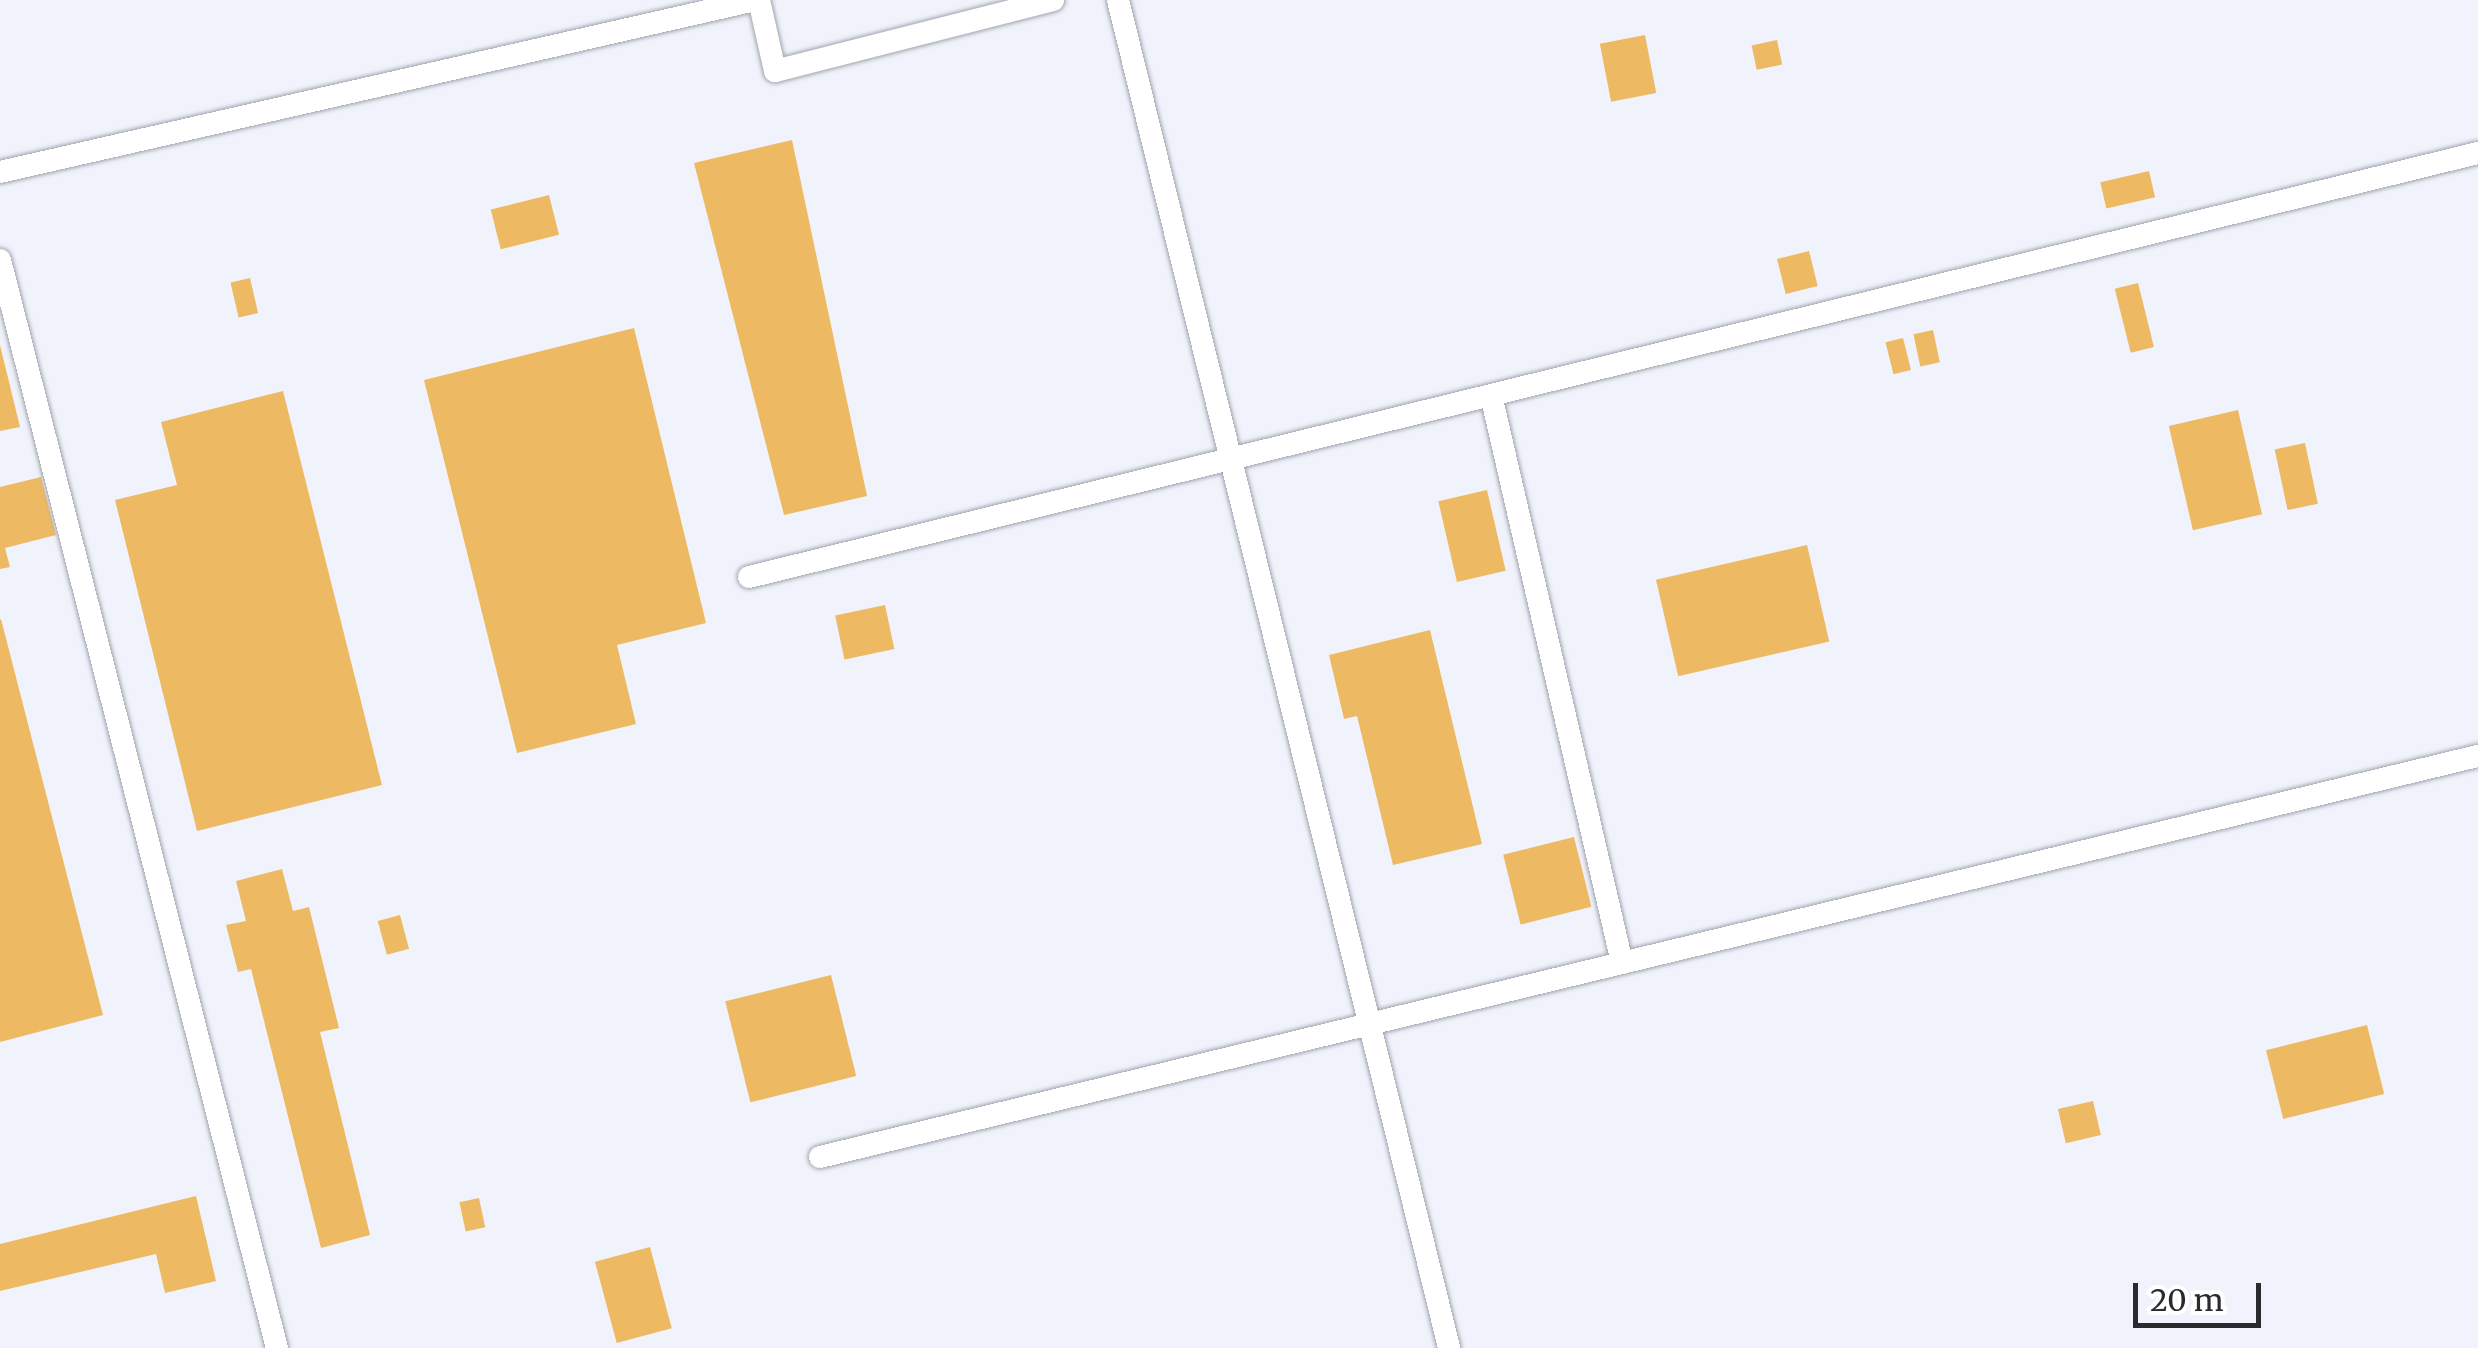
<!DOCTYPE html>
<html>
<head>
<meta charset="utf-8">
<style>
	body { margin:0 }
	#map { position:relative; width:2478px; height:1348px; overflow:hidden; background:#f0f3fc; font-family:Merriweather,serif }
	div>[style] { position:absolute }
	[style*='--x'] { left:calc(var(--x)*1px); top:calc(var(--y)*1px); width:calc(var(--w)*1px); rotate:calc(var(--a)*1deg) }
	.building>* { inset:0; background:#edba63; transform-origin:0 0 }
	.roads { filter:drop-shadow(0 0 2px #a1a4ad) drop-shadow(0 0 2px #a1a4ad) }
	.service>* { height:22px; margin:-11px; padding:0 11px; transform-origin:11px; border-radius:11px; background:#fff }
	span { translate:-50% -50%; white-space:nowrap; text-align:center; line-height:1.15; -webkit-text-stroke:10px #fff; paint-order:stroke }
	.scale { position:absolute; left:2133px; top:1283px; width:128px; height:45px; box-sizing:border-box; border:5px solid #292a2e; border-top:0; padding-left:12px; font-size:30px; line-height:35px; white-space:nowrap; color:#292a2e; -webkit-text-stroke:8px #fff; paint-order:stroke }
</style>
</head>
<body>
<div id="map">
	<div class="building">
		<i style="left:1645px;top:35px;width:59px;height:46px;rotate:79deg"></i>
		<i style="left:1777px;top:40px;width:25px;height:26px;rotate:78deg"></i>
		<i style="clip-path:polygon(792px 140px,867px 496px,784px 515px,694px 163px)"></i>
		<i style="left:2149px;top:171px;width:27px;height:50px;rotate:77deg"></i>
		<i style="left:549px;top:195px;width:41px;height:60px;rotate:76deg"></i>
		<i style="left:1809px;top:251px;width:36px;height:33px;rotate:76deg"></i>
		<i style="left:250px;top:278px;width:36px;height:20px;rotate:77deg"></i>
		<i style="left:2138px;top:283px;width:66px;height:24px;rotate:76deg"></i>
		<i style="clip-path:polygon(634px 328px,706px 623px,617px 645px,636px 724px,517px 753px,424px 380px)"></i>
		<i style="left:1933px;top:330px;width:33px;height:20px;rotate:78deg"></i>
		<i style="left:1903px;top:338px;width:33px;height:18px;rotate:76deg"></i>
		<i style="clip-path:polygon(0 345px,20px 427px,0 431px)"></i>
		<i style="clip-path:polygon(283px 391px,382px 785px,197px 831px,115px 500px,177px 485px,161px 422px)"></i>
		<i style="left:2238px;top:410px;width:107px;height:71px;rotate:77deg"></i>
		<i style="left:2305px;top:443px;width:62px;height:31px;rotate:78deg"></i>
		<i style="clip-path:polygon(41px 477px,56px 535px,5px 548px,10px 567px,0 569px,0 487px)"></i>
		<i style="left:1487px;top:490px;width:83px;height:50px;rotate:77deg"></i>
		<i style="left:1807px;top:545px;width:99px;height:155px;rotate:77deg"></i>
		<i style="left:885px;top:605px;width:45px;height:51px;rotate:78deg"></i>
		<i style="clip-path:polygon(1px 619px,103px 1015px,0 1042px,0 620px)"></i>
		<i style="clip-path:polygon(1430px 630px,1482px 844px,1393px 865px,1357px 716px,1344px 719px,1329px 655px)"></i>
		<i style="left:1574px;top:837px;width:72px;height:73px;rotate:76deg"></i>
		<i style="clip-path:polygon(282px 869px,293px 911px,309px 907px,339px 1028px,320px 1032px,370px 1235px,321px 1248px,251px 969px,238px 972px,226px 925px,246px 921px,236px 881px)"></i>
		<i style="left:400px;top:915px;width:35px;height:23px;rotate:75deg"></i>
		<i style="left:831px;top:975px;width:104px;height:109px;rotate:76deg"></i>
		<i style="left:2367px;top:1025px;width:71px;height:104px;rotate:76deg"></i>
		<i style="left:2093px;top:1101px;width:35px;height:36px;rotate:77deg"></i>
		<i style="clip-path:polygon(196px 1196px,216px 1281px,165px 1293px,156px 1254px,0 1291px,0 1244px)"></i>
		<i style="left:479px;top:1198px;width:30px;height:20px;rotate:78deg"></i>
		<i style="left:650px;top:1247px;width:84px;height:57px;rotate:75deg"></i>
	</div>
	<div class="roads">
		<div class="service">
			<i style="--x:759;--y:0;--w:73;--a:77.3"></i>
			<i style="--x:775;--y:71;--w:287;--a:-14.3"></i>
			<i style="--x:1118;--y:0;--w:1388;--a:76.2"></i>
			<i style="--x:0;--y:172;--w:774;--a:-12.83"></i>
			<i style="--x:0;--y:260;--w:1123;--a:75.72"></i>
			<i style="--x:1491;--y:395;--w:583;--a:77.01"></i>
			<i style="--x:749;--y:577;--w:1780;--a:-13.78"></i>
			<i style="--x:820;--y:1157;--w:1706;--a:-13.6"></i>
		</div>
	</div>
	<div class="scale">20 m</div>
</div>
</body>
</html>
